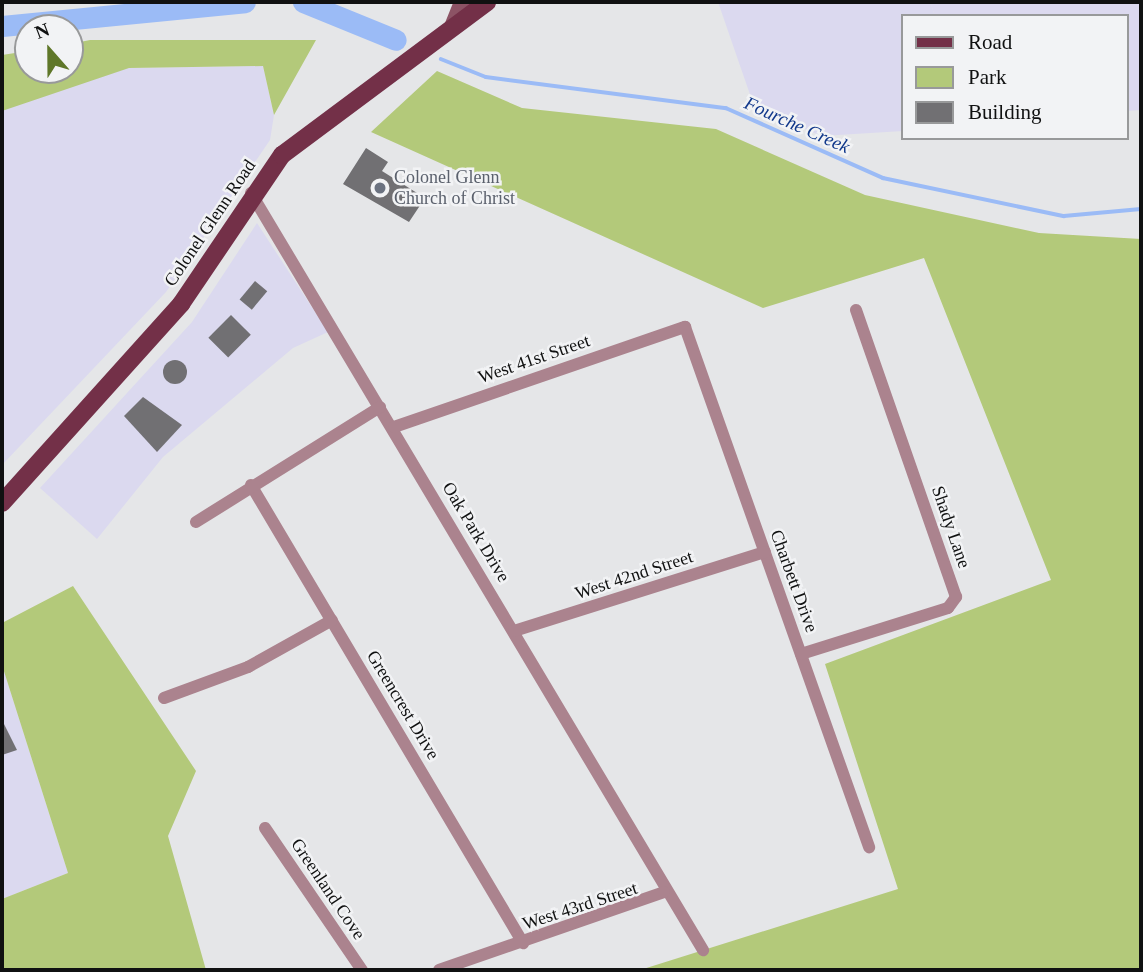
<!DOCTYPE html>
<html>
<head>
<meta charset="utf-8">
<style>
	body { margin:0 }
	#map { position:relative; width:1143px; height:972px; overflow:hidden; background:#e5e6e8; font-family:"Times New Roman",serif }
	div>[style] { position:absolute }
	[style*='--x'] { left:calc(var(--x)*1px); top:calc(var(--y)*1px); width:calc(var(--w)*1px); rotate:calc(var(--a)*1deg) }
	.commercial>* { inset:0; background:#dbd9ef }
	.industrial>* { inset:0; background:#dcd9ef }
	.green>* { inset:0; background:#b3c97a }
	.stream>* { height:3.5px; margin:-1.75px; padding:0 1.75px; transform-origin:1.75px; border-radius:1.75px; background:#9bbbf6 }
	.river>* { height:21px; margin:-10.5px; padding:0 10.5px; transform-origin:10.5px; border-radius:10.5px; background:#9bbbf6 }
	.building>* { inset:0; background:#717073; transform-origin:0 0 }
	.round { border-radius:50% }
	.minor>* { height:12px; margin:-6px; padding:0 6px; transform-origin:6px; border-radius:6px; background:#ab838e }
	.secondary>* { height:18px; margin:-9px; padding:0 9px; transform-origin:9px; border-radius:9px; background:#8c5365 }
	.primary>* { height:18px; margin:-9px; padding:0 9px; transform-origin:9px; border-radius:9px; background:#733048 }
	.dots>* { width:19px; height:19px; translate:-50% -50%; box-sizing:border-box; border:4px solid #f2f3f5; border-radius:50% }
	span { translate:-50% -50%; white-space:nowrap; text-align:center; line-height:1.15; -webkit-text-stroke:5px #f2f3f5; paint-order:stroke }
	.worship-label { font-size:18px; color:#5b616d }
	.left { translate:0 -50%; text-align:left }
	.street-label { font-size:18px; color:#101111 }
	.water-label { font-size:19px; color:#11388b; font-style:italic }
	.frame { position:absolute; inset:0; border:4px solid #101111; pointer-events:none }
	.legend { position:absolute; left:901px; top:14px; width:228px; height:126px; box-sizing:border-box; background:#f2f3f5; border:2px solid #98999a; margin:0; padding:9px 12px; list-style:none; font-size:21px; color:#101111 }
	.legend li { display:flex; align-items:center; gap:14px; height:35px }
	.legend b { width:35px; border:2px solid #98999a }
	.north { position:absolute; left:14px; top:14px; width:70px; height:70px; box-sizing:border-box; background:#f2f3f5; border:2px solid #98999a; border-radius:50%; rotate:339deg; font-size:19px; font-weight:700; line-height:28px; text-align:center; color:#101111 }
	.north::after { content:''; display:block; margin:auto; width:24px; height:32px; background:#5f7729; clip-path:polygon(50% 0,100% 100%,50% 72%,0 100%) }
</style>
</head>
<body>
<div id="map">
	<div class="commercial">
		<i style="clip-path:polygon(718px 2px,930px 2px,935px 16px,903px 16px,903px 131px,822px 136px,755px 109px)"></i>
		<i style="clip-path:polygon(263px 66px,274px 115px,270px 140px,166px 292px,2px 465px,2px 110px,125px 68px)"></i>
		<i style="clip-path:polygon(257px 223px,328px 332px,293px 348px,163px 457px,97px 539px,40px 488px,192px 322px)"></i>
		<i style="clip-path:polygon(2px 665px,68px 873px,2px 899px)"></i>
	</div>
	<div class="industrial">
		<i style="clip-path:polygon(930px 2px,1141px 2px,1141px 110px,1127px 111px,1127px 16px,935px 16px)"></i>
	</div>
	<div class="green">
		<i style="clip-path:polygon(90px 40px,316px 40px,274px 115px,263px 66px,129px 68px,2px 111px,2px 55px,28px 51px,28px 70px,70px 70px,70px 44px)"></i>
		<i style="clip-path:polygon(437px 71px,522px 108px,716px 129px,865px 195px,1039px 233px,1141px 239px,1141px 970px,640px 970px,898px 889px,825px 664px,1051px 580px,924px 258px,763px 308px,371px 132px)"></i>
		<i style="clip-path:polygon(73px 586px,196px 771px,168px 836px,206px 970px,2px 970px,2px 899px,68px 873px,2px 665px,2px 623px)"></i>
	</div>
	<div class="stream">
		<i style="--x:441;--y:59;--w:48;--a:21.8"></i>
		<i style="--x:486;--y:77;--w:242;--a:7.4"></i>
		<i style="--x:726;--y:108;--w:172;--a:24"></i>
		<i style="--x:883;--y:178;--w:185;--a:11.9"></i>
		<i style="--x:1064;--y:216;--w:77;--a:-5.2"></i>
	</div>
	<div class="river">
		<i style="--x:303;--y:2;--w:100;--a:22.2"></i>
		<i style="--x:2;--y:26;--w:244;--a:-5.6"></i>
	</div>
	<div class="building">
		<i style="clip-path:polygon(366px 148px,388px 162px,382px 171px,425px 198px,409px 222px,343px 184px)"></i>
		<i style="left:255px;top:281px;width:16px;height:24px;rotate:40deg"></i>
		<i style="left:231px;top:315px;width:28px;height:32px;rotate:45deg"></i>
		<i class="round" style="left:163px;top:360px;width:24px;height:24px"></i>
		<i style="clip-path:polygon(143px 397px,182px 425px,157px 452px,124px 416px)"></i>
		<i style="clip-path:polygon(2px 720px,17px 750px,2px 755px,4px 746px)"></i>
	</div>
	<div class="minor">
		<i style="--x:251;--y:193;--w:882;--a:59.16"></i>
		<i style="--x:394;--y:427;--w:308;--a:-19"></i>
		<i style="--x:685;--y:327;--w:552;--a:70.51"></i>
		<i style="--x:251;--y:485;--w:533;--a:59.29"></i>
		<i style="--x:196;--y:522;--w:217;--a:-32"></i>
		<i style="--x:514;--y:631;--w:263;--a:-17.5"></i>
		<i style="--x:801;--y:654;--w:154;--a:-17.4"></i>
		<i style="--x:948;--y:608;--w:14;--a:-54"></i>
		<i style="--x:956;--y:597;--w:304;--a:-109.2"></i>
		<i style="--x:164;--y:698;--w:90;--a:-20.3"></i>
		<i style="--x:248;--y:667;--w:96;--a:-29.2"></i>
		<i style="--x:265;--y:828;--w:172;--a:55.7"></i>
		<i style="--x:439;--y:970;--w:238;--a:-19.1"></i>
	</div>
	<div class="secondary">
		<i style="--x:453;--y:27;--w:27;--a:-68"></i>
	</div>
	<div class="primary">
		<i style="--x:2;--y:503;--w:268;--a:-48"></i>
		<i style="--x:181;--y:304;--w:180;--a:-55.9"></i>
		<i style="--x:282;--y:155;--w:256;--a:-36.7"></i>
	</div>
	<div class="dots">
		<i style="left:380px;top:188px;background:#6b7280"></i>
	</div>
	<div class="worship-label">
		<span class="left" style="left:394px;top:188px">Colonel Glenn<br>Church of Christ</span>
	</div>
	<div class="street-label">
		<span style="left:210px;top:223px;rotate:-56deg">Colonel Glenn Road</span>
		<span style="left:534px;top:359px;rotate:-19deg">West 41st Street</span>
		<span style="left:951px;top:527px;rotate:71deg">Shady Lane</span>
		<span style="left:476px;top:532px;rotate:59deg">Oak Park Drive</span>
		<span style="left:634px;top:575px;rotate:-18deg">West 42nd Street</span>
		<span style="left:794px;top:581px;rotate:70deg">Charbett Drive</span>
		<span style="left:403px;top:705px;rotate:59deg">Greencrest Drive</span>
		<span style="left:328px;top:889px;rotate:56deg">Greenland Cove</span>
		<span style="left:580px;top:906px;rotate:-18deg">West 43rd Street</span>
	</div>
	<div class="water-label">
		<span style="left:797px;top:125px;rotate:24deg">Fourche Creek</span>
	</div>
	<div class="frame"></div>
	<ul class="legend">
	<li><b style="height:9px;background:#733048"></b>Road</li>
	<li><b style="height:19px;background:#b3c97a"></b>Park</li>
	<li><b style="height:19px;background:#717073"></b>Building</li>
	</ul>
	<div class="north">N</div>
</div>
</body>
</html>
